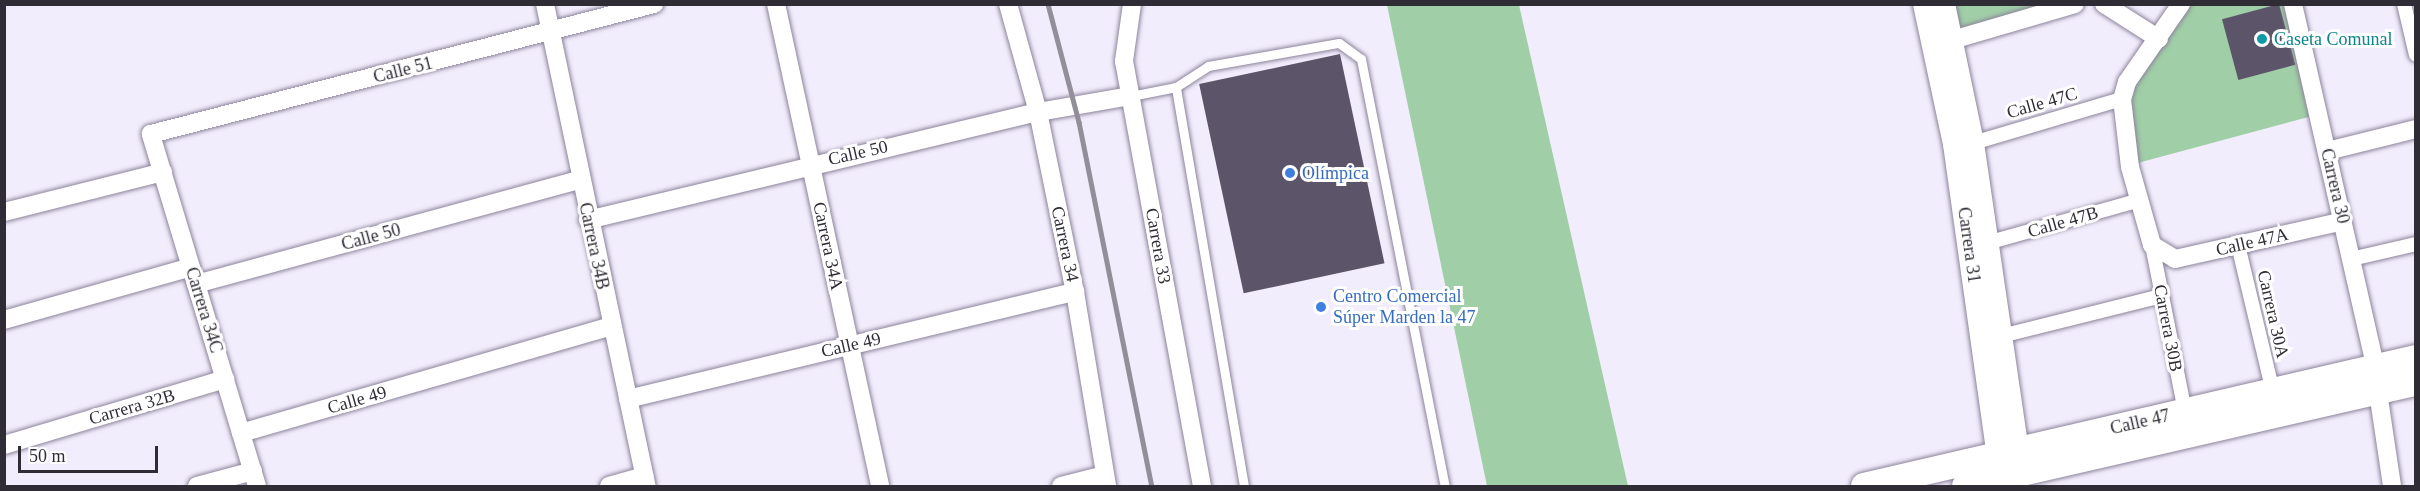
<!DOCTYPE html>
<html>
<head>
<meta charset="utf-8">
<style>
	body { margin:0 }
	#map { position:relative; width:2420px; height:491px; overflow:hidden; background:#f2edfc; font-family:"Times New Roman",serif }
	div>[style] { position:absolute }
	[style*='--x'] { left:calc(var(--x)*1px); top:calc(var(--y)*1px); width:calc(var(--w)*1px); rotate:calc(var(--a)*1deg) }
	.green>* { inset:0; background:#a0cea7 }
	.building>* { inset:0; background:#5c5469; transform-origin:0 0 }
	.roads { filter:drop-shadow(0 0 2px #8c849b) drop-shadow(0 0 2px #8c849b) }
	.service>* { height:9px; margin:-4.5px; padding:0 4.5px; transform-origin:4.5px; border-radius:4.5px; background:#fff }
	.pedestrian>* { height:14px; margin:-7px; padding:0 7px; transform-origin:7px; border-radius:7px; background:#fff }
	.minor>* { height:18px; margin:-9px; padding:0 9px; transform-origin:9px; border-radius:9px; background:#fff }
	.tertiary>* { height:22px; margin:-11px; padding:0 11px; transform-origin:11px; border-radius:11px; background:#fff }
	.secondary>* { height:26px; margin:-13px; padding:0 13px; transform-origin:13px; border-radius:13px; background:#fff }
	.rail>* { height:4.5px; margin:-2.25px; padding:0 2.25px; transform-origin:2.25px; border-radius:2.25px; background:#928e9a }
	.dots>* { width:16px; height:16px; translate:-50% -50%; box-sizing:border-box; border:3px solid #fff; border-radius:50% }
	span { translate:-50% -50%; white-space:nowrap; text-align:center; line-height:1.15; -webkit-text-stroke:6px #fff; paint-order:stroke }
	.culture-label { font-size:18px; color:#0d838f }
	.left { translate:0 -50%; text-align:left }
	.street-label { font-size:18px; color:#302c36 }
	.shop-label { font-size:18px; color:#366cbe }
	.frame { position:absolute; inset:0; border:6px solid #302c36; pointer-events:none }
	.scale { position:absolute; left:18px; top:446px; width:140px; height:27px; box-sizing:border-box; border:3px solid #302c36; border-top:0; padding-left:8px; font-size:18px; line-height:21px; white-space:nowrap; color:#302c36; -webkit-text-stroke:4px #fff; paint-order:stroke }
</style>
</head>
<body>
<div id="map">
	<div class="green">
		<i style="clip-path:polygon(1944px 4px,2076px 5px,1952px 40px)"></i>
		<i style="clip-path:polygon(1387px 5px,1519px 5px,1628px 486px,1487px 486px)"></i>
		<i style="clip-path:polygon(2182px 5px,2292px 5px,2316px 115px,2134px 164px,2129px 107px,2142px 65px)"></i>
	</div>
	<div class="building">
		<i style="left:2279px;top:4px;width:63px;height:59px;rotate:75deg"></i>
		<i style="left:1340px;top:54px;width:214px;height:144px;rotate:78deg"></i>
	</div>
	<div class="roads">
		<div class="service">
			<i style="--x:1131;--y:96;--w:46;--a:-11.3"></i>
			<i style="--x:1244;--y:486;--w:405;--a:-99.7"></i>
			<i style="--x:1176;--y:87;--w:38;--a:-33"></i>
			<i style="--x:1208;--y:66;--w:133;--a:-10"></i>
			<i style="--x:1339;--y:43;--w:27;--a:36"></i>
			<i style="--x:1361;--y:59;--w:435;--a:78.9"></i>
		</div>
		<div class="pedestrian">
			<i style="--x:2404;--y:4;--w:52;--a:76.8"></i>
			<i style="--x:1973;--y:143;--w:155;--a:-16.5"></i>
			<i style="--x:1987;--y:243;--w:159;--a:-15.7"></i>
			<i style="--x:2152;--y:245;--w:170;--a:78.8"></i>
			<i style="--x:2238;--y:245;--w:151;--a:76.6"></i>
			<i style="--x:2351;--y:259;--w:67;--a:-13"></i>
			<i style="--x:2001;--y:336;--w:166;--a:-14"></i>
		</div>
		<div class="minor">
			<i style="--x:545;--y:4;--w:493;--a:78.1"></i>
			<i style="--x:776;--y:4;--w:493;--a:77.8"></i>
			<i style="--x:1008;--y:4;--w:112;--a:74.5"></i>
			<i style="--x:1038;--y:112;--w:184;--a:78.4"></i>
			<i style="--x:1075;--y:292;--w:197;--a:80.6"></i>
			<i style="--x:1132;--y:4;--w:58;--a:98"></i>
			<i style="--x:1124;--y:61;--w:432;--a:79.6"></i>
			<i style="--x:2104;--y:4;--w:65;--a:32.5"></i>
			<i style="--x:2181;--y:4;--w:95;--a:124.7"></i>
			<i style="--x:2127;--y:82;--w:18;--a:106"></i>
			<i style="--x:2122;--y:99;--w:68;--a:83.3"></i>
			<i style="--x:2130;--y:167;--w:81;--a:74.2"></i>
			<i style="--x:2152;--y:245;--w:27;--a:31"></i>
			<i style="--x:2175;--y:259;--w:172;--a:-12.7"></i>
			<i style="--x:2293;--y:4;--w:373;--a:77.2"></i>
			<i style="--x:1952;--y:40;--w:128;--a:-16.3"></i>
			<i style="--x:2327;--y:151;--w:92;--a:-13.9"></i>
			<i style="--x:4;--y:212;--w:164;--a:-14.1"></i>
			<i style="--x:588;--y:220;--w:463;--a:-13.5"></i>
			<i style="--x:1038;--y:112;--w:94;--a:-9.8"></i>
			<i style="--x:196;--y:284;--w:397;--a:-15.2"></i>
			<i style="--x:4;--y:320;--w:194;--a:-15.8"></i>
			<i style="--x:2378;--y:392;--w:95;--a:81.5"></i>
			<i style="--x:628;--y:399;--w:460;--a:-13.5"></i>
			<i style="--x:241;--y:433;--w:385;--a:-16.1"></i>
			<i style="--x:4;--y:445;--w:231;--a:-16.6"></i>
			<i style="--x:197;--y:486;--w:58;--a:-15"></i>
			<i style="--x:257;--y:486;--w:368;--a:-106.8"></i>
			<i style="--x:151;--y:134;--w:520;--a:-14.49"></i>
			<i style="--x:609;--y:486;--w:37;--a:-16"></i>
			<i style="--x:1061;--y:486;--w:44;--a:-14.3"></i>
		</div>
		<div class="tertiary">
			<i style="--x:1924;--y:4;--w:143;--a:77.9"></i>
			<i style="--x:1954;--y:144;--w:330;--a:82"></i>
			<i style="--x:1944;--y:4;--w:142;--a:78.2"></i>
			<i style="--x:1973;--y:143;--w:326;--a:81.7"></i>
		</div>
		<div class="secondary">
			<i style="--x:1864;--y:486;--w:567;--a:-13.06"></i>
			<i style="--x:1965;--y:486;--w:463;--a:-12.9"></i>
		</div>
	</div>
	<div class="rail">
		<i style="--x:1048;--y:4;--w:122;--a:75.3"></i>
		<i style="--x:1079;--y:122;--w:371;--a:78.7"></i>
	</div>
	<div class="dots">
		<i style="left:2262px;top:39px;background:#0f9aa8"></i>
		<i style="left:1290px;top:173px;background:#3f7fe0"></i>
		<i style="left:1321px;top:307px;background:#3f7fe0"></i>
	</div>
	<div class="culture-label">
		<span class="left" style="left:2274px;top:39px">Caseta Comunal</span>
	</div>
	<div class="street-label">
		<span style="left:403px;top:70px;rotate:-14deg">Calle 51</span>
		<span style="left:2042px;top:103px;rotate:-16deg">Calle 47C</span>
		<span style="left:858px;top:153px;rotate:-13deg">Calle 50</span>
		<span style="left:2335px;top:186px;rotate:77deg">Carrera 30</span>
		<span style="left:2063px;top:222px;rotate:-16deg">Calle 47B</span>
		<span style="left:371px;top:237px;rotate:-15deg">Calle 50</span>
		<span style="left:2252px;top:242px;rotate:-13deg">Calle 47A</span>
		<span style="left:1065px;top:244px;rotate:78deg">Carrera 34</span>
		<span style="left:1969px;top:245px;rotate:82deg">Carrera 31</span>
		<span style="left:594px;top:246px;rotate:78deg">Carrera 34B</span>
		<span style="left:828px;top:246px;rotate:78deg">Carrera 34A</span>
		<span style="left:1158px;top:246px;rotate:80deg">Carrera 33</span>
		<span style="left:204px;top:310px;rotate:73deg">Carrera 34C</span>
		<span style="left:2273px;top:314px;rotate:77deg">Carrera 30A</span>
		<span style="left:2168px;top:328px;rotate:79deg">Carrera 30B</span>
		<span style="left:851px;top:345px;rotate:-13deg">Calle 49</span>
		<span style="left:357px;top:400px;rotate:-16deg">Calle 49</span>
		<span style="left:132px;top:407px;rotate:-16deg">Carrera 32B</span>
		<span style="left:2140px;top:422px;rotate:-13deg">Calle 47</span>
	</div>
	<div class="shop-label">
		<span class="left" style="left:1302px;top:173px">Olímpica</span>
		<span class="left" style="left:1333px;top:307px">Centro Comercial<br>Súper Marden la 47</span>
	</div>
	<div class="frame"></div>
	<div class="scale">50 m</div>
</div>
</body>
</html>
